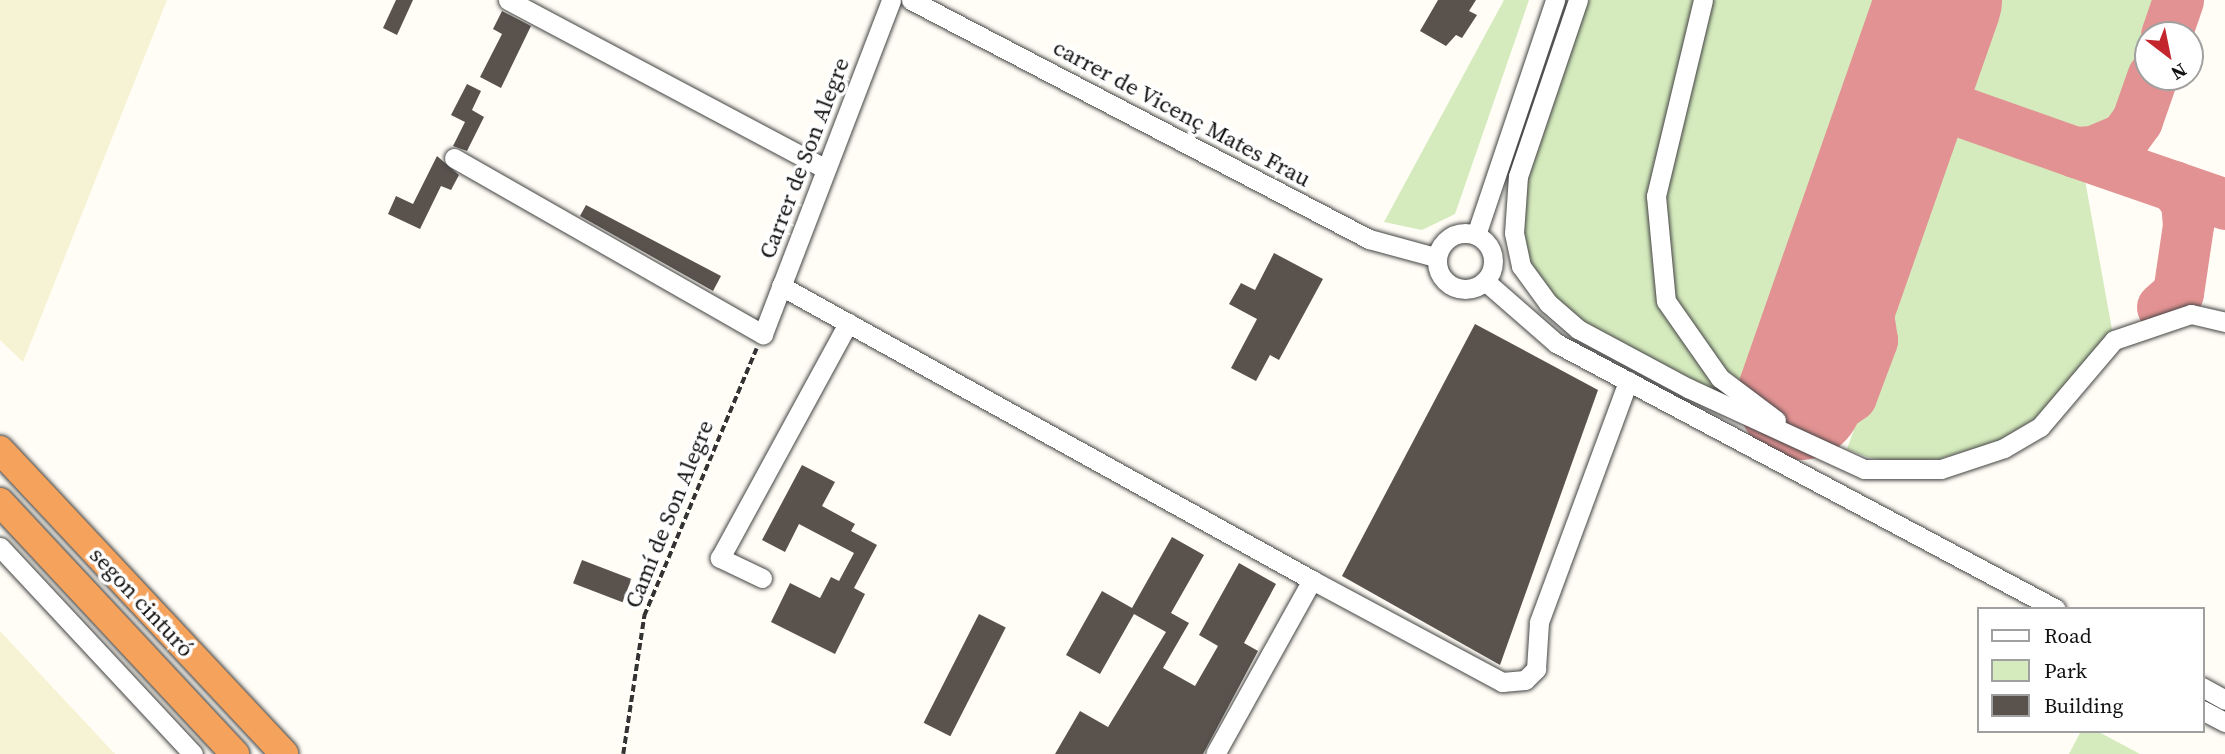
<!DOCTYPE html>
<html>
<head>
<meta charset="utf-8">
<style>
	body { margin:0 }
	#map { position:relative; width:2225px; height:754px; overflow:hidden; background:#fffdf5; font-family:"Source Serif 4",serif }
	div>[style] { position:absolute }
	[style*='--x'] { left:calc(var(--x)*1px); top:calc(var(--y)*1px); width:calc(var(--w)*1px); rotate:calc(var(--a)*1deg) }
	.farmland>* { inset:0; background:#f6f3d4 }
	.green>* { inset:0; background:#d5ebbd }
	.taxiway>* { height:51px; margin:-25.5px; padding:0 25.5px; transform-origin:25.5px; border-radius:25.5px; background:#e29292 }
	.runway>* { height:126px; margin:-63px; padding:0 63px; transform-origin:63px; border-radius:63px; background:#e29292 }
	.building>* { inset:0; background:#5a524d; transform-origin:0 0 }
	.path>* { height:3.5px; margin-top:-1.75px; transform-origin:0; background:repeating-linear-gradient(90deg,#333 0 7px,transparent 0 10.5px) }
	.roads { filter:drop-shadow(0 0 2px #444) drop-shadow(0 0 2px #444) }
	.minor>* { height:19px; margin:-9.5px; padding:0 9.5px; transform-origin:9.5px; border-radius:9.5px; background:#fff }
	.minor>.ring { margin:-9.5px; padding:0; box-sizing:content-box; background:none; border:19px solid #fff; border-radius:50% }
	.highway>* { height:28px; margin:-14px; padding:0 14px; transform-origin:14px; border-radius:14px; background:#f5a25d }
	span { translate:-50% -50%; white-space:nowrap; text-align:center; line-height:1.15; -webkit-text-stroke:7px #fff; paint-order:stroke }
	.street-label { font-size:23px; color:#111 }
	.legend { position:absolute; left:1977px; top:607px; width:228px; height:126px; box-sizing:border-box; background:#fff; border:2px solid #a0a0a0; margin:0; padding:9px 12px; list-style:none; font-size:21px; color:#111 }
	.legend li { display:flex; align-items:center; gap:14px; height:35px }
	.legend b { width:35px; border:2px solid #a0a0a0 }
	.north { position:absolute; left:2134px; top:21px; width:70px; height:70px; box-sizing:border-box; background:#fff; border:2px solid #a0a0a0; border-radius:50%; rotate:148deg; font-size:19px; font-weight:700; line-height:28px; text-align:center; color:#111 }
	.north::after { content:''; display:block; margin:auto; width:24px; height:32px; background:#c4262e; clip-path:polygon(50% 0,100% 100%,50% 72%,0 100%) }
</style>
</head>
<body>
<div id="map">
	<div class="farmland">
		<i style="clip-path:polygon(0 0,167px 0,23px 362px,0 340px)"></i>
		<i style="clip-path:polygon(0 631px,115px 754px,0 754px)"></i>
	</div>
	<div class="green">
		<i style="clip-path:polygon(1504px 0,1529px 0,1455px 214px,1422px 230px,1384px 222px)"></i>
		<i style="clip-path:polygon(1578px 0,1904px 0,1758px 415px,1610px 347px,1521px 266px,1518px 176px)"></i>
		<i style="clip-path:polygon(1972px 0,2160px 0,2125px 107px,2097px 126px,2068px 133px,1974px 100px,1960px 85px,1954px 51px)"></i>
		<i style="clip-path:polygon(1952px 129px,1969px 130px,2083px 169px,2113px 335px,2052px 408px,1998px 441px,1939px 459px,1896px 462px,1867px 457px,1847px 449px,1885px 343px,1873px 280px,1920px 153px)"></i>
		<i style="clip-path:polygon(2081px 731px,2097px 731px,2140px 754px,2069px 754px)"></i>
	</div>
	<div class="taxiway">
		<i style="--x:2166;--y:35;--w:37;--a:-71"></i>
		<i style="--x:1924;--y:45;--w:32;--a:88"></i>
		<i style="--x:1925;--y:77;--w:38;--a:53"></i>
		<i style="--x:1948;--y:107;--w:135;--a:19.5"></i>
		<i style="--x:2075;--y:152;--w:18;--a:-3"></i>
		<i style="--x:2093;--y:151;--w:34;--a:-23"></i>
		<i style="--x:2124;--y:138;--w:22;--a:-54"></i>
		<i style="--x:2137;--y:120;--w:46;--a:-70.8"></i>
		<i style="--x:2075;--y:152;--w:159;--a:19.1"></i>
		<i style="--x:1857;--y:243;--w:68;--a:110.6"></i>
		<i style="--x:1833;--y:307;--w:51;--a:133.4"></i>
		<i style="--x:1798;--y:344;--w:22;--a:111"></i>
		<i style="--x:1790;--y:365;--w:23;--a:83"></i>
		<i style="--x:1793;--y:388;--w:31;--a:37"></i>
		<i style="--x:1818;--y:407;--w:20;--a:-6"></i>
		<i style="--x:1838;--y:405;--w:16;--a:-35"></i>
		<i style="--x:1851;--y:396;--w:60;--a:-69.4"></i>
		<i style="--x:1872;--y:340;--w:98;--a:-98.8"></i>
		<i style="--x:1857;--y:243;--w:113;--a:-70.9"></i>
		<i style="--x:1894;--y:136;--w:35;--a:-44"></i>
		<i style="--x:1919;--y:112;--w:29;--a:-10"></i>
		<i style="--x:2162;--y:307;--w:21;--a:-41"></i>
		<i style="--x:2178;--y:293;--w:69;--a:-81.6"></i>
		<i style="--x:2188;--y:225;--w:23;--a:-95"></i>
		<i style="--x:2186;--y:202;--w:20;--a:-127"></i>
	</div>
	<div class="runway">
		<i style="--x:1800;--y:397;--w:421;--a:-70.7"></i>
	</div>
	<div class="building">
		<i style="clip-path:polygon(396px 0,413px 0,397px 35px,383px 28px)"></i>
		<i style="clip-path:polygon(1438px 0,1476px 0,1469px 11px,1477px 15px,1462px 38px,1456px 35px,1446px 46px,1420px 31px)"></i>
		<i style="clip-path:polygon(502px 11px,531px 26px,501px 88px,480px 77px,502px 34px,493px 29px)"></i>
		<i style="clip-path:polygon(467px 84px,481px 91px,472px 110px,484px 117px,467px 151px,453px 146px,465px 122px,451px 115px)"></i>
		<i style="clip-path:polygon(437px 156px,459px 175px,451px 190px,441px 186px,420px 229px,388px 214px,396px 196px,413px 204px)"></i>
		<i style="clip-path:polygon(586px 205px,721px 276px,713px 291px,580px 216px)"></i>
		<i style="clip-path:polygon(1274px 253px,1323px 279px,1279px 360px,1270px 355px,1256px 381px,1231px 368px,1257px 319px,1229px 304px,1241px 283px,1255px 290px)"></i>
		<i style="clip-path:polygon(1475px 324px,1598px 390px,1500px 665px,1342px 576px)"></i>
		<i style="clip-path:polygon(802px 465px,835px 482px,822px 506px,855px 524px,851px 531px,877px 545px,854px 588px,865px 594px,835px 654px,771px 622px,790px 583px,820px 598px,831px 577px,839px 581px,854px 553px,799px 524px,785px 552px,762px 540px)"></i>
		<i style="clip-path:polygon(1172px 537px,1204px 555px,1171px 613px,1189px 623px,1163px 668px,1195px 686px,1218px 646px,1199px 635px,1239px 563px,1276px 584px,1244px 643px,1258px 651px,1203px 754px,1055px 754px,1080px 711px,1108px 727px,1166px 632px,1134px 614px,1100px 674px,1066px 655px,1102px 591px,1132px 608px)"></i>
		<i style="left:582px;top:560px;width:53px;height:25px;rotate:21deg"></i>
		<i style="left:979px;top:614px;width:30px;height:122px;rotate:27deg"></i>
	</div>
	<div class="path">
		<i style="--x:623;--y:754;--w:140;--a:-81.3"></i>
		<i style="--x:644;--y:616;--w:290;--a:-67.2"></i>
	</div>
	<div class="roads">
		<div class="minor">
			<i style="--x:508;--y:0;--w:360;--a:28"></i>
			<i style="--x:911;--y:0;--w:517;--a:27.56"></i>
			<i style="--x:1369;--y:239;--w:68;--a:15.3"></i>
			<i style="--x:1578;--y:0;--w:186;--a:108.8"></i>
			<i style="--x:1518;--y:176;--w:57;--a:94"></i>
			<i style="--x:1514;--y:233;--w:34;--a:78"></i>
			<i style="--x:1521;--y:266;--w:46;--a:53.9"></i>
			<i style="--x:1548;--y:303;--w:40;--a:41"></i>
			<i style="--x:1578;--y:329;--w:125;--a:28.2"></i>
			<i style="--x:1688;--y:388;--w:194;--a:24.7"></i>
			<i style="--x:1864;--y:469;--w:77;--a:0"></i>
			<i style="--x:1941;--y:469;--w:66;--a:-18.4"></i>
			<i style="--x:2004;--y:448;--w:42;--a:-30.3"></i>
			<i style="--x:2040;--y:427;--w:114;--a:-49.6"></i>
			<i style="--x:2114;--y:340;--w:81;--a:-18.7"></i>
			<i style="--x:2191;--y:314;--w:35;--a:13"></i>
			<i style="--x:1703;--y:0;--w:202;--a:103.5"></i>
			<i style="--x:1656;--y:196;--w:105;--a:84.6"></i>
			<i style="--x:1666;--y:301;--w:94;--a:55"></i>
			<i style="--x:1720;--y:378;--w:70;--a:36.9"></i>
			<i style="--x:454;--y:158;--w:356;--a:29.7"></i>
			<i style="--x:763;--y:334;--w:358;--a:-69"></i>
			<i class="ring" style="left:1437px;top:233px;width:37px;height:37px"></i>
			<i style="--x:1476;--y:235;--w:248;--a:-71.4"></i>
			<i style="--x:1485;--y:281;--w:94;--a:41.1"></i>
			<i style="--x:1556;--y:343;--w:566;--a:28.01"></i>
			<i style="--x:781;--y:286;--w:607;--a:28.97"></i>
			<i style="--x:1312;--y:580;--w:199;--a:119.1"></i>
			<i style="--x:0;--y:547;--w:283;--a:47"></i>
			<i style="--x:762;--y:578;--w:47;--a:-154.5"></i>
			<i style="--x:720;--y:558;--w:268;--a:-61.4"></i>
			<i style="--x:1312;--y:580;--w:216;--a:28.2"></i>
			<i style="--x:1502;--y:682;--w:23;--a:-5"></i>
			<i style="--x:1525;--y:680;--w:16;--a:-45"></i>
			<i style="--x:1536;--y:669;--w:47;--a:-86.3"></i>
			<i style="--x:1539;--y:622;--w:257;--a:-69.7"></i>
			<i style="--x:2202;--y:687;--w:26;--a:29"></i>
			<i style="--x:2202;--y:710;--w:26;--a:28"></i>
		</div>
		<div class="highway">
			<i style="--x:0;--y:450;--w:416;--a:46.9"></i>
			<i style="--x:0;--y:502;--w:345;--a:47"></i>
		</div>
	</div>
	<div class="street-label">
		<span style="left:1182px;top:113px;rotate:28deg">carrer de Vicenç Mates Frau</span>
		<span style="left:804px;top:158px;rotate:-69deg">Carrer de Son Alegre</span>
		<span style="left:669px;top:514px;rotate:-68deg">Camí de Son Alegre</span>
		<span style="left:142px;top:602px;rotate:47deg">segon cinturó</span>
	</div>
	<ul class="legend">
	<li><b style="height:9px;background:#fff"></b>Road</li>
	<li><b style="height:19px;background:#d5ebbd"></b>Park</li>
	<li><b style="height:19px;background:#5a524d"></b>Building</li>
	</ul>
	<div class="north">N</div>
</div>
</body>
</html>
